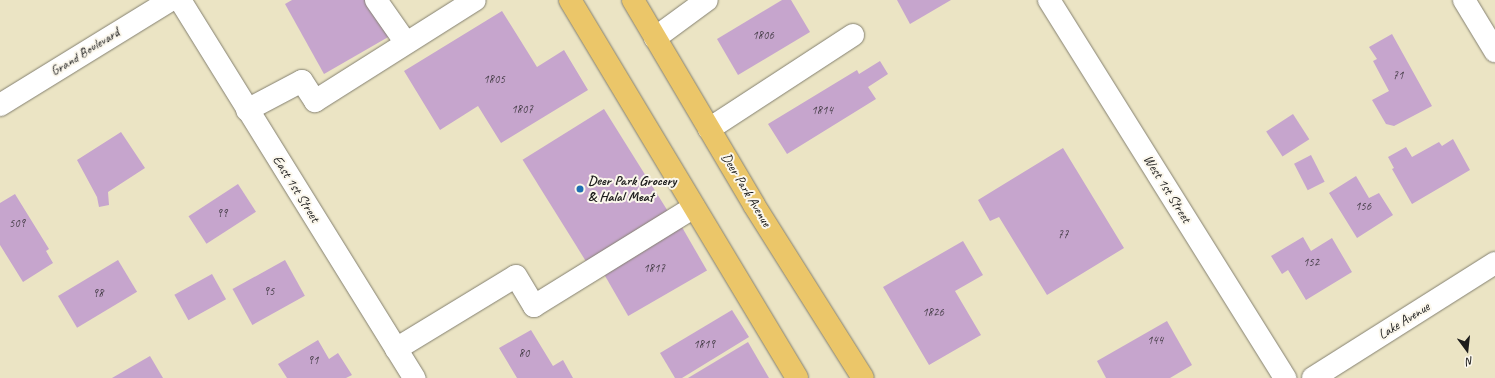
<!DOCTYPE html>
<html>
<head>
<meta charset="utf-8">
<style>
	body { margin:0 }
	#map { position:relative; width:1495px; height:378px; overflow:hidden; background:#ebe4c4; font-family:Caveat,sans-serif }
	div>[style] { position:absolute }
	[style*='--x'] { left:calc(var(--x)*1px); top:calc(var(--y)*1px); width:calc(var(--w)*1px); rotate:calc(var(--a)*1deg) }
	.building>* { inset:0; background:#c6a5cd; transform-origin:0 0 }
	.roads { filter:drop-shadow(0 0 1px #848070) drop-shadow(0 0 1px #848070) }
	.minor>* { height:22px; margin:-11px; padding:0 11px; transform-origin:11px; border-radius:11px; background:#fff }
	.major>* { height:22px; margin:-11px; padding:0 11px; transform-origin:11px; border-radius:11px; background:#ebc669 }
	.dots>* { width:11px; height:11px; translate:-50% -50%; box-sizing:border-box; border:2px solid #fbf7ec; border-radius:50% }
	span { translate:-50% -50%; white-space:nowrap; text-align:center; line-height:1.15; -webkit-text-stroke:4px #fbf7ec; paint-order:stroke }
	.number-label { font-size:12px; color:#463e48 }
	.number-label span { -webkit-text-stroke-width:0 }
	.street-label { font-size:14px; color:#1c1c1c }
	.poi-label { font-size:14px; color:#1c1c1c; font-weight:700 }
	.left { translate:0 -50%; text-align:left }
	.north { position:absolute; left:1447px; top:330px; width:40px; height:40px; -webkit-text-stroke:3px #fbf7ec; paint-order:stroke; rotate:165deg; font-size:11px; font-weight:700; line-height:16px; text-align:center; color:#1c1c1c }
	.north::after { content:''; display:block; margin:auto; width:14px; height:18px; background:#1c1c1c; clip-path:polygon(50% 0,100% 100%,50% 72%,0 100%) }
</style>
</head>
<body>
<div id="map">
	<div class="building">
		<i style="clip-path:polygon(292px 0,369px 0,390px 36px,324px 74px,285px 4px)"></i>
		<i style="clip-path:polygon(782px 0,791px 0,810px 32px,738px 75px,717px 39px)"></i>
		<i style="clip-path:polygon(897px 0,951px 0,910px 24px)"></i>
		<i style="clip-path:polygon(502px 11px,537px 67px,564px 50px,588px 90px,501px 143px,478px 106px,440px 130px,404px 71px)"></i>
		<i style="clip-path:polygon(1392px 34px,1432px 106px,1394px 126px,1386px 124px,1372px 100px,1389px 91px,1373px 61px,1377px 59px,1369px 47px)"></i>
		<i style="clip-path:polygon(880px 61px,888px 74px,868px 87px,876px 99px,787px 154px,768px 124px,857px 70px,859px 74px)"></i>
		<i style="left:604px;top:109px;width:120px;height:96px;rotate:58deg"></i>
		<i style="left:1293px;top:114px;width:30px;height:32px;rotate:57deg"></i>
		<i style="clip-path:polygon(121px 132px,145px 168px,108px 192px,109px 205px,99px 207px,97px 197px,77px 160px)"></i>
		<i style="clip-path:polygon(1453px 139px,1470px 170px,1412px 204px,1392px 169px,1394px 168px,1388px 157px,1406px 147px,1412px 157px,1439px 142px,1442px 146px)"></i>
		<i style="clip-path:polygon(1063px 148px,1124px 248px,1047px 295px,999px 217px,990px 221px,978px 200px)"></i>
		<i style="left:1311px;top:155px;width:30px;height:19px;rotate:63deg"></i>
		<i style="clip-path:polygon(1356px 176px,1369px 198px,1379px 193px,1393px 215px,1357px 238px,1329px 193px)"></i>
		<i style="left:238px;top:184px;width:33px;height:59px;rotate:57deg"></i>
		<i style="clip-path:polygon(15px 194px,49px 249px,46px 251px,53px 263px,23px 282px,0 245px,0 203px)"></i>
		<i style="left:679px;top:222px;width:56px;height:91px;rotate:60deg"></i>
		<i style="clip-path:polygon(1303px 237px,1311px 251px,1332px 238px,1352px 272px,1306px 300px,1288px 270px,1282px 274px,1271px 256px)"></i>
		<i style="clip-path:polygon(963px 241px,983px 275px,955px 291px,981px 335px,929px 365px,883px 287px)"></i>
		<i style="left:118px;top:260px;width:37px;height:70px;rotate:59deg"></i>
		<i style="left:285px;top:260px;width:41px;height:60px;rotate:61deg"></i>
		<i style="left:212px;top:274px;width:29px;height:43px;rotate:61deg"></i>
		<i style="clip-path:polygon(732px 310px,749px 337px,682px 378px,675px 378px,660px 353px)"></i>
		<i style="clip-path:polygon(1167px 321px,1192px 365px,1170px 378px,1106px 378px,1097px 361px)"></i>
		<i style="clip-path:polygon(531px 330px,553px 366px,563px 360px,573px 378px,517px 378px,499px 348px)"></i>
		<i style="clip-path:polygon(318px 340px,329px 359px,338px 353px,352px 375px,346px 378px,287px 378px,278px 364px)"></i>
		<i style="clip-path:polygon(748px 342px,769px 378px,688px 378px)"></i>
		<i style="clip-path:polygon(150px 356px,163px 378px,112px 378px)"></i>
	</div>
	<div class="roads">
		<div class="minor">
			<i style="--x:180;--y:0;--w:445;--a:58.2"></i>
			<i style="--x:376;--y:0;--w:52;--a:55.1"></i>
			<i style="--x:1049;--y:0;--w:446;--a:58"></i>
			<i style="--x:1464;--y:0;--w:60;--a:58.7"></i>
			<i style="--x:655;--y:38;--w:64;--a:-36.2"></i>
			<i style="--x:0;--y:105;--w:201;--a:-31.6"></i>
			<i style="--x:247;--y:110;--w:62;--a:-27.8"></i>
			<i style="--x:302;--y:81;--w:24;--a:57"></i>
			<i style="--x:315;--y:101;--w:189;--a:-32.3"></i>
			<i style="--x:709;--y:129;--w:172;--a:-33.1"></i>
			<i style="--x:396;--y:349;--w:140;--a:-31.3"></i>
			<i style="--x:516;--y:276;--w:35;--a:59"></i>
			<i style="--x:534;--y:306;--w:188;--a:-31.7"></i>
			<i style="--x:1313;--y:378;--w:215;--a:-32.3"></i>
		</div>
		<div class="major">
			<i style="--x:570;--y:0;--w:441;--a:59"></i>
			<i style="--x:633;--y:0;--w:238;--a:59.4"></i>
			<i style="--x:754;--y:205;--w:204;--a:57.8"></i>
		</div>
	</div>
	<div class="dots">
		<i style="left:580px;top:189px;background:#1f6fb2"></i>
	</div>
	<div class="number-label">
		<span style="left:763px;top:36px">1806</span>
		<span style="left:1398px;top:76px">71</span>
		<span style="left:494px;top:80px">1805</span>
		<span style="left:522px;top:110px">1807</span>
		<span style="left:822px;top:111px">1814</span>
		<span style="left:1363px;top:207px">156</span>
		<span style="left:222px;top:214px">99</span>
		<span style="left:17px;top:224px">509</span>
		<span style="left:1063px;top:235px">77</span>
		<span style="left:1311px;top:263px">152</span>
		<span style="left:654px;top:269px">1817</span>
		<span style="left:269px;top:292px">95</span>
		<span style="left:98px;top:294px">98</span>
		<span style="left:933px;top:313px">1826</span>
		<span style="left:1155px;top:341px">144</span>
		<span style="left:704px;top:345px">1819</span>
		<span style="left:524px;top:354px">80</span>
		<span style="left:313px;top:361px">91</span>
	</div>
	<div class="street-label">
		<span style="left:85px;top:52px;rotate:-32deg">Grand Boulevard</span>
		<span style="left:296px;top:189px;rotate:58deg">East 1st Street</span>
		<span style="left:1167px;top:189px;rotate:58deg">West 1st Street</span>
		<span style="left:746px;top:190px;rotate:59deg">Deer Park Avenue</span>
		<span style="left:1404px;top:321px;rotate:-32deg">Lake Avenue</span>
	</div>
	<div class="poi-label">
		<span class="left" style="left:588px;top:189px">Deer Park Grocery<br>&amp; Halal Meat</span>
	</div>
	<div class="north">N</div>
</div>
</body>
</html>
